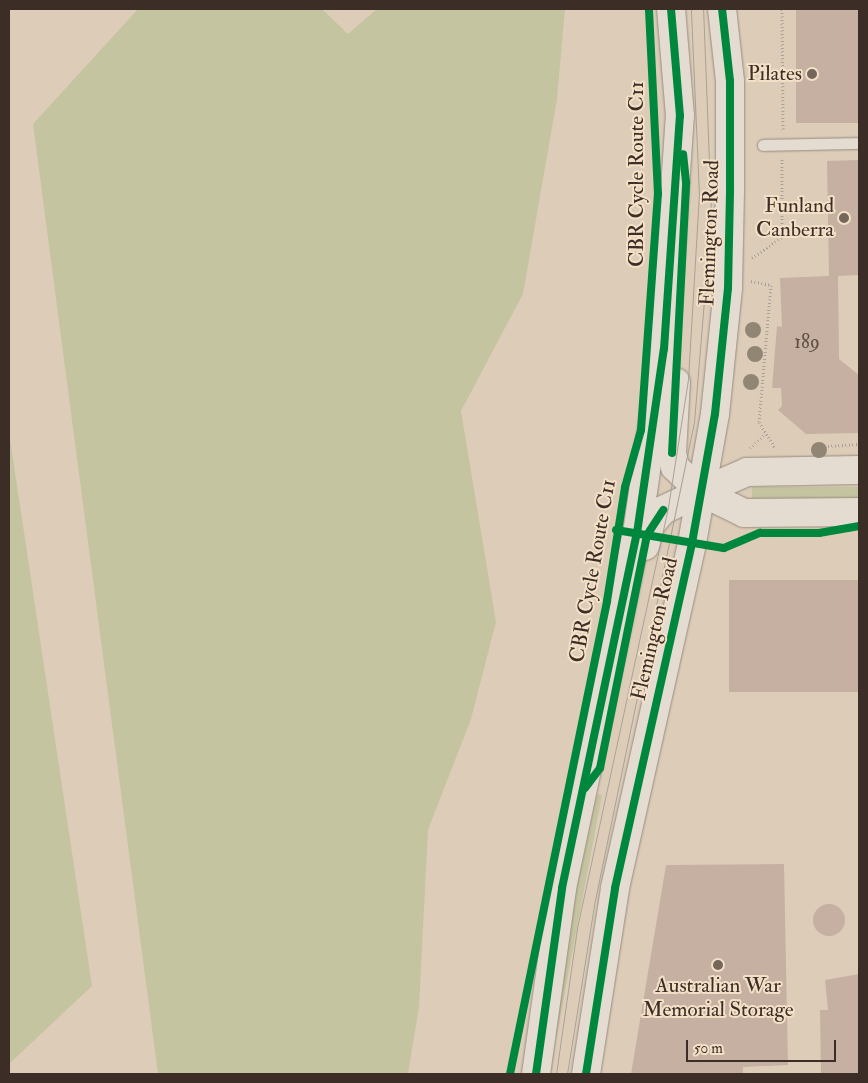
<!DOCTYPE html>
<html>
<head>
<meta charset="utf-8">
<style>
	body { margin:0 }
	#map { position:relative; width:868px; height:1083px; overflow:hidden; background:#ddcdb8; font-family:"IM FELL Double Pica",serif }
	div>[style] { position:absolute }
	[style*='--x'] { left:calc(var(--x)*1px); top:calc(var(--y)*1px); width:calc(var(--w)*1px); rotate:calc(var(--a)*1deg) }
	.green>* { inset:0; background:#c5c4a0; transform-origin:0 0 }
	.building>* { inset:0; background:#c6b0a2; transform-origin:0 0 }
	.round { border-radius:50% }
	.path>* { height:3px; margin-top:-1.5px; transform-origin:0; background:repeating-linear-gradient(90deg,#a8a198 0 1px,transparent 0 3.5px) }
	.roads { filter:drop-shadow(0 0 1px #978c80) drop-shadow(0 0 1px #978c80) }
	.service>* { height:11px; margin:-5.5px; padding:0 5.5px; transform-origin:5.5px; border-radius:5.5px; background:#e4dbd1 }
	.tertiary>* { height:28px; margin:-14px; padding:0 14px; transform-origin:14px; border-radius:14px; background:#e4dbd1 }
	.secondary>* { height:28px; margin:-14px; padding:0 14px; transform-origin:14px; border-radius:14px; background:#e4dbd1 }
	.tram>* { height:1px; margin:-0.5px; padding:0 0.5px; transform-origin:0.5px; border-radius:0.5px; background:#a8a198 }
	.cycleway>* { height:8px; margin:-4px; padding:0 4px; transform-origin:4px; border-radius:4px; background:#00873e }
	.trees>* { width:16px; height:16px; margin:-8px; border-radius:50%; background:#918573 }
	.dots>* { width:14px; height:14px; translate:-50% -50%; box-sizing:border-box; border:2px solid #f3e0c7; border-radius:50% }
	span { translate:-50% -50%; white-space:nowrap; text-align:center; line-height:1.15; -webkit-text-stroke:4px #f3e0c7; paint-order:stroke }
	.number-label { font-size:19px; color:#5e4e46 }
	.number-label span { -webkit-text-stroke-width:0 }
	.poi-label { font-size:21px; color:#3c2e27 }
	.right { translate:-100% -50%; text-align:right }
	.street-label { font-size:21px; color:#3c2e27 }
	.frame { position:absolute; inset:0; border:10px solid #3c2e27; pointer-events:none }
	.scale { position:absolute; left:686px; top:1040px; width:150px; height:22px; box-sizing:border-box; border:2px solid #3c2e27; border-top:0; padding-left:6px; font-size:15px; line-height:18px; white-space:nowrap; color:#3c2e27; -webkit-text-stroke:4px #f3e0c7; paint-order:stroke }
</style>
</head>
<body>
<div id="map">
	<div class="green">
		<i style="clip-path:polygon(138px 9px,322px 9px,348px 34px,377px 9px,565px 9px,557px 99px,523px 294px,461px 411px,496px 622px,471px 719px,428px 830px,419px 1007px,408px 1074px,158px 1074px,33px 124px)"></i>
		<i style="clip-path:polygon(9px 432px,92px 986px,9px 1064px)"></i>
		<i style="left:859px;top:487px;width:14px;height:107px;rotate:90deg"></i>
		<i style="clip-path:polygon(598px 794px,602px 795px,556px 1039px,549px 1038px,584px 829px)"></i>
	</div>
	<div class="building">
		<i style="left:796px;top:9px;width:63px;height:114px"></i>
		<i style="clip-path:polygon(859px 160px,859px 275px,838px 276px,839px 359px,859px 375px,859px 433px,806px 434px,778px 410px,782px 406px,781px 388px,772px 388px,777px 326px,782px 327px,780px 278px,829px 276px,827px 161px)"></i>
		<i style="left:859px;top:580px;width:112px;height:130px;rotate:90deg"></i>
		<i style="clip-path:polygon(784px 864px,788px 1065px,743px 1067px,743px 1074px,631px 1074px,666px 865px)"></i>
		<i class="round" style="left:813px;top:904px;width:32px;height:32px"></i>
		<i style="clip-path:polygon(859px 974px,859px 1074px,821px 1074px,820px 1010px,828px 1010px,825px 980px)"></i>
	</div>
	<div class="path">
		<i style="--x:782;--y:9;--w:122;--a:89.5"></i>
		<i style="--x:752;--y:258;--w:37;--a:-35"></i>
		<i style="--x:782;--y:237;--w:78;--a:-90"></i>
		<i style="--x:751;--y:281;--w:20;--a:11"></i>
		<i style="--x:771;--y:285;--w:138;--a:95"></i>
		<i style="--x:759;--y:422;--w:31;--a:58"></i>
		<i style="--x:814;--y:447;--w:45;--a:-3.8"></i>
		<i style="--x:750;--y:448;--w:19;--a:-43"></i>
	</div>
	<div class="roads">
		<div class="service">
			<i style="--x:763;--y:145;--w:96;--a:-1.2"></i>
		</div>
		<div class="tertiary">
			<i style="--x:859;--y:470;--w:112;--a:179"></i>
			<i style="--x:747;--y:472;--w:50;--a:156.5"></i>
			<i style="--x:701;--y:492;--w:48;--a:26"></i>
			<i style="--x:744;--y:513;--w:115;--a:-0.5"></i>
		</div>
		<div class="secondary">
			<i style="--x:645;--y:546;--w:23;--a:-75"></i>
			<i style="--x:651;--y:524;--w:18;--a:-49"></i>
			<i style="--x:663;--y:510;--w:42;--a:-25.3"></i>
			<i style="--x:701;--y:492;--w:36;--a:-136"></i>
			<i style="--x:675;--y:467;--w:14;--a:-102"></i>
			<i style="--x:672;--y:453;--w:71;--a:-86.8"></i>
			<i style="--x:536;--y:1074;--w:188;--a:-82"></i>
			<i style="--x:562;--y:888;--w:363;--a:-78.1"></i>
			<i style="--x:637;--y:533;--w:186;--a:-81.7"></i>
			<i style="--x:664;--y:349;--w:234;--a:-86.1"></i>
			<i style="--x:680;--y:116;--w:107;--a:-94.8"></i>
			<i style="--x:586;--y:1074;--w:188;--a:-81.1"></i>
			<i style="--x:615;--y:888;--w:353;--a:-77.4"></i>
			<i style="--x:692;--y:543;--w:131;--a:-79.9"></i>
			<i style="--x:715;--y:414;--w:127;--a:-84.1"></i>
			<i style="--x:728;--y:288;--w:99;--a:-88.8"></i>
			<i style="--x:730;--y:189;--w:108;--a:-90"></i>
			<i style="--x:730;--y:81;--w:72;--a:-96.3"></i>
		</div>
	</div>
	<div class="tram">
		<i style="--x:556;--y:1074;--w:148;--a:-81.8"></i>
		<i style="--x:577;--y:928;--w:431;--a:-77.8"></i>
		<i style="--x:668;--y:507;--w:130;--a:-81.1"></i>
		<i style="--x:688;--y:379;--w:184;--a:-86.6"></i>
		<i style="--x:699;--y:195;--w:186;--a:-92.5"></i>
		<i style="--x:567;--y:1074;--w:176;--a:-80.9"></i>
		<i style="--x:595;--y:900;--w:488;--a:-78.3"></i>
		<i style="--x:694;--y:422;--w:209;--a:-85.3"></i>
		<i style="--x:711;--y:214;--w:205;--a:-92.2"></i>
	</div>
	<div class="cycleway">
		<i style="--x:672;--y:453;--w:271;--a:-87"></i>
		<i style="--x:686;--y:182;--w:28;--a:-96"></i>
		<i style="--x:616;--y:530;--w:109;--a:9.5"></i>
		<i style="--x:724;--y:548;--w:39;--a:-23"></i>
		<i style="--x:760;--y:533;--w:59;--a:0"></i>
		<i style="--x:819;--y:533;--w:41;--a:-9.9"></i>
		<i style="--x:585;--y:788;--w:25;--a:-53"></i>
		<i style="--x:600;--y:768;--w:238;--a:-78.6"></i>
		<i style="--x:647;--y:535;--w:30;--a:-57"></i>
		<i style="--x:510;--y:1074;--w:483;--a:-78.4"></i>
		<i style="--x:607;--y:601;--w:115;--a:-81"></i>
		<i style="--x:625;--y:487;--w:59;--a:-74.3"></i>
		<i style="--x:641;--y:430;--w:237;--a:-85.9"></i>
		<i style="--x:658;--y:194;--w:185;--a:-92.8"></i>
		<i style="--x:536;--y:1074;--w:188;--a:-82"></i>
		<i style="--x:562;--y:888;--w:363;--a:-78.1"></i>
		<i style="--x:637;--y:533;--w:186;--a:-81.7"></i>
		<i style="--x:664;--y:349;--w:234;--a:-86.1"></i>
		<i style="--x:680;--y:116;--w:107;--a:-94.8"></i>
		<i style="--x:586;--y:1074;--w:188;--a:-81.1"></i>
		<i style="--x:615;--y:888;--w:353;--a:-77.4"></i>
		<i style="--x:692;--y:543;--w:131;--a:-79.9"></i>
		<i style="--x:715;--y:414;--w:127;--a:-84.1"></i>
		<i style="--x:728;--y:288;--w:99;--a:-88.8"></i>
		<i style="--x:730;--y:189;--w:108;--a:-90"></i>
		<i style="--x:730;--y:81;--w:72;--a:-96.3"></i>
	</div>
	<div class="trees">
		<i style="left:753px;top:330px"></i>
		<i style="left:755px;top:354px"></i>
		<i style="left:751px;top:382px"></i>
		<i style="left:819px;top:450px"></i>
	</div>
	<div class="dots">
		<i style="left:812px;top:74px;background:#74665a"></i>
		<i style="left:844px;top:218px;background:#74665a"></i>
		<i style="left:718px;top:965px;background:#74665a"></i>
	</div>
	<div class="number-label">
		<span style="left:807px;top:343px">189</span>
	</div>
	<div class="poi-label">
		<span class="right" style="left:802px;top:74px">Pilates</span>
		<span class="right" style="left:834px;top:218px">Funland<br>Canberra</span>
		<span style="left:718px;top:998px">Australian War<br>Memorial Storage</span>
	</div>
	<div class="street-label">
		<span style="left:637px;top:174px;rotate:-90deg">CBR Cycle Route C11</span>
		<span style="left:710px;top:233px;rotate:-88deg">Flemington Road</span>
		<span style="left:593px;top:571px;rotate:-80deg">CBR Cycle Route C11</span>
		<span style="left:655px;top:629px;rotate:-77deg">Flemington Road</span>
	</div>
	<div class="frame"></div>
	<div class="scale">50 m</div>
</div>
</body>
</html>
